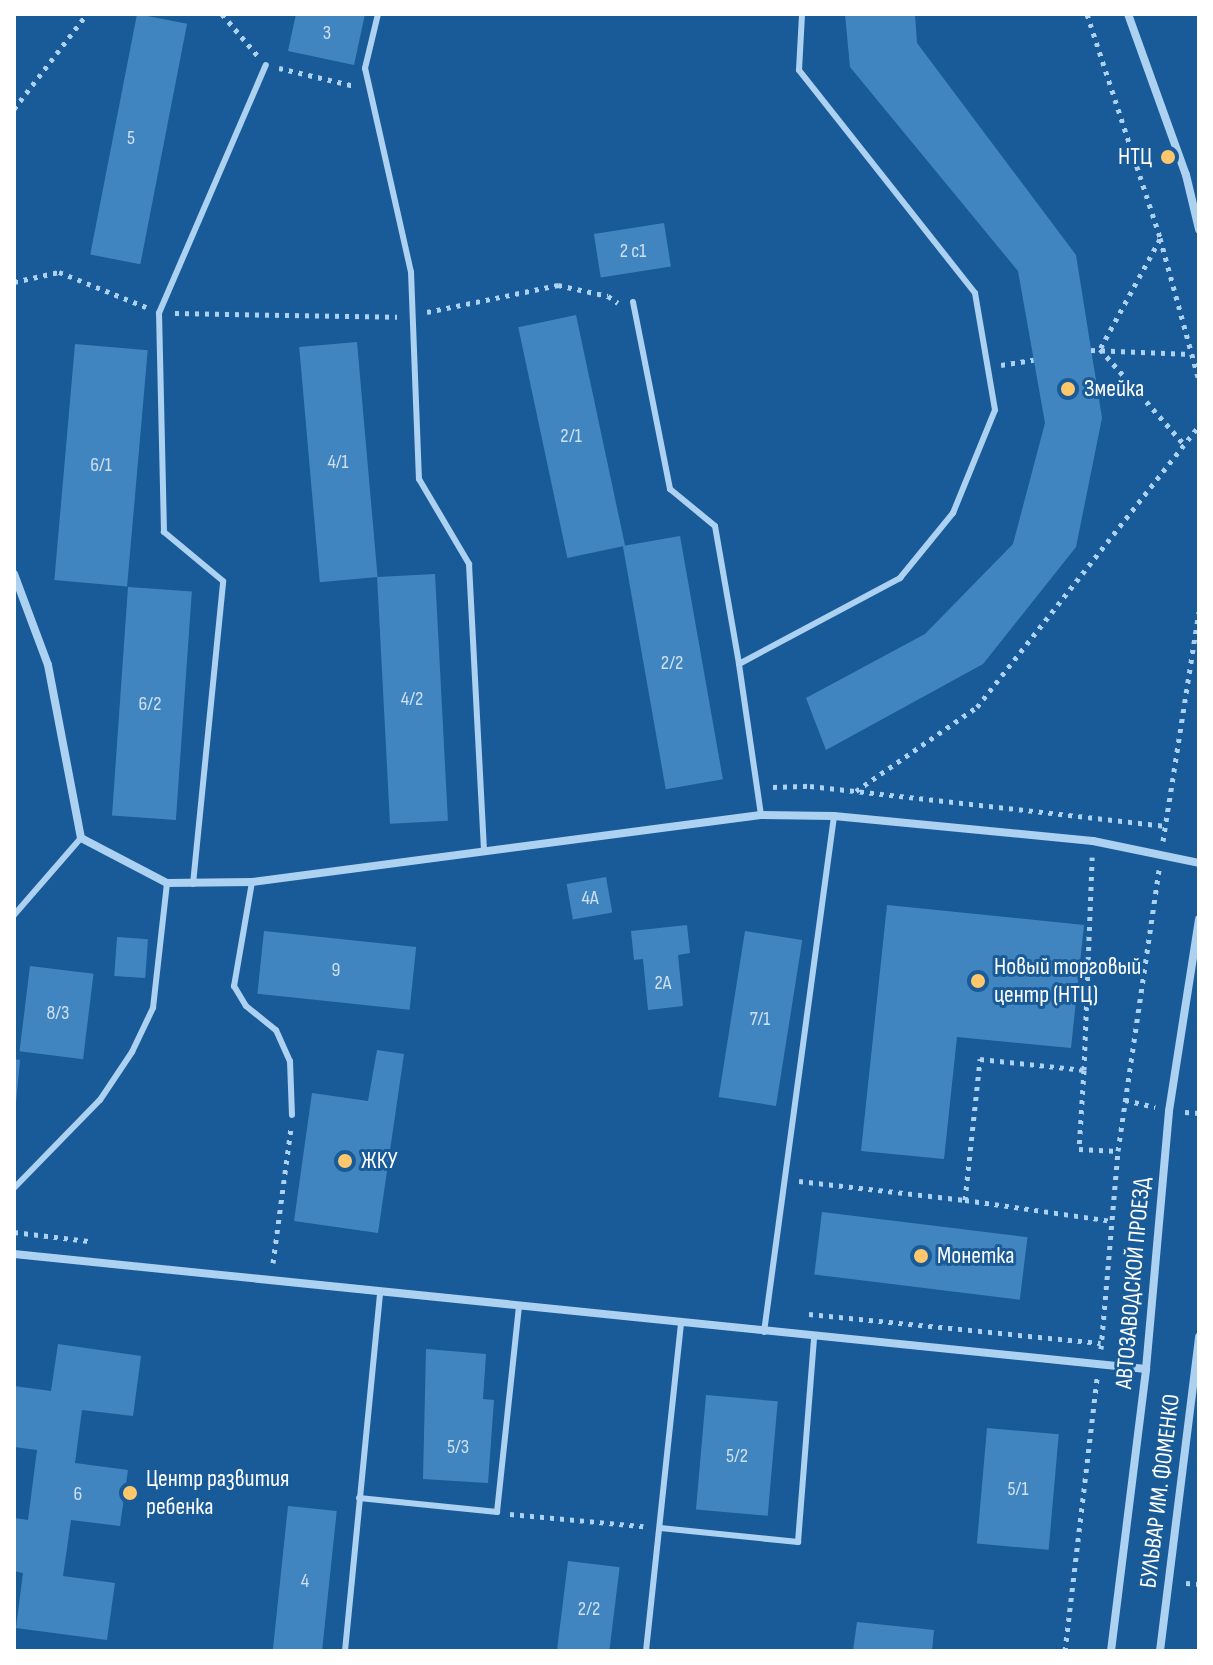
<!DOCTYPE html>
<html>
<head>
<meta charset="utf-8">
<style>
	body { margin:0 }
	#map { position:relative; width:1213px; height:1665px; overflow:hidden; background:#185b98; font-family:"Sofia Sans Condensed",sans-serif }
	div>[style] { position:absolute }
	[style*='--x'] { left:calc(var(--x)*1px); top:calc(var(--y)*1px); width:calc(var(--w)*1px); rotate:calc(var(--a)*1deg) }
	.building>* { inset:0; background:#4185c0; transform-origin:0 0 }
	.path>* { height:5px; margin-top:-2.5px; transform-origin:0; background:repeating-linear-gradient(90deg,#acd1f1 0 4px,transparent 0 10px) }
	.lane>* { height:6px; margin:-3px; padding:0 3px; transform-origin:3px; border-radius:3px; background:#acd1f1 }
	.street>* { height:8px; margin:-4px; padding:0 4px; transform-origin:4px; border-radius:4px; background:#acd1f1 }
	.dots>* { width:22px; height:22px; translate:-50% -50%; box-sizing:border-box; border:4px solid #185b98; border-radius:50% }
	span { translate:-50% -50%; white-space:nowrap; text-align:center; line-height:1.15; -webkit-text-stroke:6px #185b98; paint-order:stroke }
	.number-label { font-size:20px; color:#d0e0ef }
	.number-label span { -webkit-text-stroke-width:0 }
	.poi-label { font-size:24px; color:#fff }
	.right { translate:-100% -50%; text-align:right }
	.left { translate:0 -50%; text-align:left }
	.street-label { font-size:24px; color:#fff }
	.frame { position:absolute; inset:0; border:16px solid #fff; pointer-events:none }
</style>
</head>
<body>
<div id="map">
	<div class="building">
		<i style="left:137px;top:14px;width:51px;height:245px;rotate:11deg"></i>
		<i style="clip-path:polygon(296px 14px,365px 14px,354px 65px,288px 51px)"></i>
		<i style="clip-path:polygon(845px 14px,915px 14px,917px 43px,1076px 255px,1102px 418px,1076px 547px,983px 664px,826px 750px,806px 698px,925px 634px,1013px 544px,1045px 423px,1018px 271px,850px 67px)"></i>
		<i style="left:664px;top:223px;width:44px;height:71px;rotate:81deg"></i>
		<i style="left:576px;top:315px;width:236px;height:59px;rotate:78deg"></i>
		<i style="left:357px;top:342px;width:236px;height:58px;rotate:85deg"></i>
		<i style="left:75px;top:344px;width:73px;height:237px;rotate:5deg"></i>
		<i style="left:680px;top:536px;width:247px;height:58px;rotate:80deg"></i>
		<i style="left:435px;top:574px;width:247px;height:58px;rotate:87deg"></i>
		<i style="left:128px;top:587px;width:64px;height:229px;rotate:4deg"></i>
		<i style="left:606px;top:877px;width:36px;height:40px;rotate:80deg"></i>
		<i style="clip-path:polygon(887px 905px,1084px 925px,1071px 1048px,957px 1037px,944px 1159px,861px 1151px)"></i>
		<i style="clip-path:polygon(687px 925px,690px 953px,678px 955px,683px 1006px,648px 1010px,643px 959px,634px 960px,631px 931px)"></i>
		<i style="left:264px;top:931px;width:153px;height:63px;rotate:6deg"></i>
		<i style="left:745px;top:931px;width:58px;height:168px;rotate:9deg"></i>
		<i style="left:117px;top:937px;width:31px;height:39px;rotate:4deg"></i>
		<i style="left:30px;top:966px;width:64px;height:86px;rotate:7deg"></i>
		<i style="clip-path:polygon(377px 1050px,404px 1054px,378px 1233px,294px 1221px,312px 1093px,368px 1101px)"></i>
		<i style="clip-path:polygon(14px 1059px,20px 1060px,16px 1103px,14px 1103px)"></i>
		<i style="left:822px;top:1212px;width:207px;height:63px;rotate:7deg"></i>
		<i style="clip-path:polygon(58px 1344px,141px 1356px,133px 1416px,82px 1410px,75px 1463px,128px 1470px,120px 1526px,71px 1520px,63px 1576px,115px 1583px,107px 1640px,16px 1628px,23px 1573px,14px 1571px,14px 1518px,28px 1520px,37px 1450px,14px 1447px,14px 1386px,51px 1391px)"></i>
		<i style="clip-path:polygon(426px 1349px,486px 1354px,483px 1399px,494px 1400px,488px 1483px,423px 1479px)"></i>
		<i style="left:706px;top:1395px;width:72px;height:115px;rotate:5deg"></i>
		<i style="left:987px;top:1428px;width:72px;height:116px;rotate:5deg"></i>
		<i style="left:288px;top:1506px;width:49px;height:146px;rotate:6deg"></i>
		<i style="left:568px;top:1561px;width:52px;height:91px;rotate:7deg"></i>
		<i style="clip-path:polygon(857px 1622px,934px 1630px,932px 1651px,853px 1651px)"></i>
	</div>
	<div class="path">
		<i style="--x:222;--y:14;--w:55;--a:49.4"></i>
		<i style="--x:1087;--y:14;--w:236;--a:71.9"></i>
		<i style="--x:1160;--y:238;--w:148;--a:74.7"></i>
		<i style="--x:279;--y:68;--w:78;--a:13.3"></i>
		<i style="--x:14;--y:109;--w:120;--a:-52.5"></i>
		<i style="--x:1160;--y:239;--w:125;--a:118.6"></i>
		<i style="--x:1100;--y:349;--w:125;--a:48.6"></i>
		<i style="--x:14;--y:282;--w:46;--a:-12.5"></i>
		<i style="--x:59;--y:272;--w:94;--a:21.9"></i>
		<i style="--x:427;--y:312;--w:134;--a:-11.6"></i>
		<i style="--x:558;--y:285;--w:51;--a:12.4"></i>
		<i style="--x:608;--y:296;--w:12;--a:35"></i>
		<i style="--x:175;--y:313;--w:222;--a:1"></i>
		<i style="--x:1091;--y:350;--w:100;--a:2.3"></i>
		<i style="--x:1001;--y:365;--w:33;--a:-9"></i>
		<i style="--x:773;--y:787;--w:37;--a:-2"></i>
		<i style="--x:810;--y:786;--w:358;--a:6.4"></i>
		<i style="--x:856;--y:791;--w:147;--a:-34.8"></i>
		<i style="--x:977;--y:707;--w:358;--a:-51.7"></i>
		<i style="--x:1163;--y:841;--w:232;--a:-81.1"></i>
		<i style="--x:1084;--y:1070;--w:79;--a:93.6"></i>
		<i style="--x:1079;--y:1149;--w:39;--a:3"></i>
		<i style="--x:1125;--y:1100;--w:31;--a:13"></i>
		<i style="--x:1185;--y:1112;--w:14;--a:4"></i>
		<i style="--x:799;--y:1181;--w:167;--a:6.5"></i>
		<i style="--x:965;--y:1200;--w:142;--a:-83.9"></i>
		<i style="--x:980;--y:1059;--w:105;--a:6"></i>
		<i style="--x:1084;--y:1070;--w:213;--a:-87.8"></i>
		<i style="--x:965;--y:1200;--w:148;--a:8.1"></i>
		<i style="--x:14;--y:1232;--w:75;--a:6.9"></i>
		<i style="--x:273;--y:1263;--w:136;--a:-82.4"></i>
		<i style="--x:809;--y:1314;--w:293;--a:5.7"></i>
		<i style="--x:1101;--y:1349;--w:199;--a:-85.1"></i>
		<i style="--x:1118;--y:1151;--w:284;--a:-81.7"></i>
		<i style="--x:510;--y:1514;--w:134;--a:5.2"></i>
		<i style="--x:1186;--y:1583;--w:13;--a:4"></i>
		<i style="--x:1065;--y:1651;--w:275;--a:-83.3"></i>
	</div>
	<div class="lane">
		<i style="--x:378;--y:14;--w:56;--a:103.5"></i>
		<i style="--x:365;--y:68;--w:209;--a:77.3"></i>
		<i style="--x:411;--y:272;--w:207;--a:87.8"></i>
		<i style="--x:419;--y:479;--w:99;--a:59.5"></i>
		<i style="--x:469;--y:564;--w:288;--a:87"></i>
		<i style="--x:633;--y:302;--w:191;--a:78.8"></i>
		<i style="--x:670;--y:489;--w:58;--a:39.4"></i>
		<i style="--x:715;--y:526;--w:140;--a:80.1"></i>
		<i style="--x:761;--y:815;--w:153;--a:-98.3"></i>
		<i style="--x:739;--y:664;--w:183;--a:-28.1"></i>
		<i style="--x:900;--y:578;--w:84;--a:-50.8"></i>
		<i style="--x:953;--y:513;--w:111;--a:-67.8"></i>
		<i style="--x:995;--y:410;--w:119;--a:-99.7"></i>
		<i style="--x:975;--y:293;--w:284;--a:-128.3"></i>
		<i style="--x:799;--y:70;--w:56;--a:-86.9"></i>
		<i style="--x:252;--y:882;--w:106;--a:99.8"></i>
		<i style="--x:234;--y:986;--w:23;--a:59"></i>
		<i style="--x:246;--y:1006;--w:38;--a:39"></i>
		<i style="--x:276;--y:1030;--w:34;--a:66"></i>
		<i style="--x:290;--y:1061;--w:54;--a:87.9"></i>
		<i style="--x:193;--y:884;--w:304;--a:-84.3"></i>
		<i style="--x:223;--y:581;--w:77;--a:-140.3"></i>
		<i style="--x:164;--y:532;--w:219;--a:-91.3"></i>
		<i style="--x:159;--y:313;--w:270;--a:-66.7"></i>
		<i style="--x:14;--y:915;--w:102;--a:-49"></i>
		<i style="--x:14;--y:1188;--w:123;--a:-45.7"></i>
		<i style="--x:100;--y:1100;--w:58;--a:-56.3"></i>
		<i style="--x:132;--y:1052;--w:49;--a:-64.5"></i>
		<i style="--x:153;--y:1008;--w:126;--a:-83.6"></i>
		<i style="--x:764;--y:1332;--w:521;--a:-82.27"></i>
		<i style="--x:359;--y:1498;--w:139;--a:5.8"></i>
		<i style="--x:497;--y:1512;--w:206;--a:-83.9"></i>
		<i style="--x:660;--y:1528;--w:139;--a:5.8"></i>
		<i style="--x:798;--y:1542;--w:205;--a:-85.5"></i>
		<i style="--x:345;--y:1651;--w:361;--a:-84.4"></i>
		<i style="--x:646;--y:1651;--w:329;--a:-83.9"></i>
	</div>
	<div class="street">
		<i style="--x:1128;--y:14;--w:171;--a:70.2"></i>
		<i style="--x:1186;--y:175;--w:56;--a:76.5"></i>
		<i style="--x:14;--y:574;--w:97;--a:69.5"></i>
		<i style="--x:48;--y:665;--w:176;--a:79.2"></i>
		<i style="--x:81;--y:838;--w:97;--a:27.6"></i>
		<i style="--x:167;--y:883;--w:85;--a:-0.7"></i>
		<i style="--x:252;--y:882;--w:513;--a:-7.5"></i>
		<i style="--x:761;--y:815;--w:73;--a:0.8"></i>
		<i style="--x:834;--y:816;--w:260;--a:5.5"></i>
		<i style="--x:1093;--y:841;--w:108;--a:11.7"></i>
		<i style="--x:14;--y:1254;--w:1138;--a:5.8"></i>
		<i style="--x:1111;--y:1651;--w:284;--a:-82.9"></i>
		<i style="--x:1146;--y:1369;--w:259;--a:-84.9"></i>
		<i style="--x:1169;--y:1111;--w:194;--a:-81.1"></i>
		<i style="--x:1160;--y:1651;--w:317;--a:-82.9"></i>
	</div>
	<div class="dots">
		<i style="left:1168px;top:157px;background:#ffc76c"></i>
		<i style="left:1068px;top:389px;background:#ffc76c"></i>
		<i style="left:978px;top:981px;background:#ffc76c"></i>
		<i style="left:345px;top:1161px;background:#ffc76c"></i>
		<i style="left:921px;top:1256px;background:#ffc76c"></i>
		<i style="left:130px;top:1493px;background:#ffc76c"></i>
	</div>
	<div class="number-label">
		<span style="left:327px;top:33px">3</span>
		<span style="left:131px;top:138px">5</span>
		<span style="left:633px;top:251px">2 с1</span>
		<span style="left:571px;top:436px">2/1</span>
		<span style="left:338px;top:462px">4/1</span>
		<span style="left:101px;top:465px">6/1</span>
		<span style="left:672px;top:663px">2/2</span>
		<span style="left:412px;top:699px">4/2</span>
		<span style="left:150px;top:704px">6/2</span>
		<span style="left:590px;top:898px">4А</span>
		<span style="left:336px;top:970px">9</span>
		<span style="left:663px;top:983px">2А</span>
		<span style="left:58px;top:1013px">8/3</span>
		<span style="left:760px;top:1019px">7/1</span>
		<span style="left:458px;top:1447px">5/3</span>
		<span style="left:737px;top:1456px">5/2</span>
		<span style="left:1018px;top:1489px">5/1</span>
		<span style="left:78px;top:1494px">6</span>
		<span style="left:305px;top:1581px">4</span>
		<span style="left:589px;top:1609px">2/2</span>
	</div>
	<div class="poi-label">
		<span class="right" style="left:1152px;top:157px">НТЦ</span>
		<span class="left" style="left:1084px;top:389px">Змейка</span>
		<span class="left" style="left:994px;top:981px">Новый торговый<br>центр (НТЦ)</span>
		<span class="left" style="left:361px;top:1161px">ЖКУ</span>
		<span class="left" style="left:937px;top:1256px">Монетка</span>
		<span class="left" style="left:146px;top:1493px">Центр развития<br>ребенка</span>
	</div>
	<div class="street-label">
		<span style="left:1133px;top:1283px;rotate:-85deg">АВТОЗАВОДСКОЙ ПРОЕЗД</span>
		<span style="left:1160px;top:1491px;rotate:-83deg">БУЛЬВАР ИМ. ФОМЕНКО</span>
	</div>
	<div class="frame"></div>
</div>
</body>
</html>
